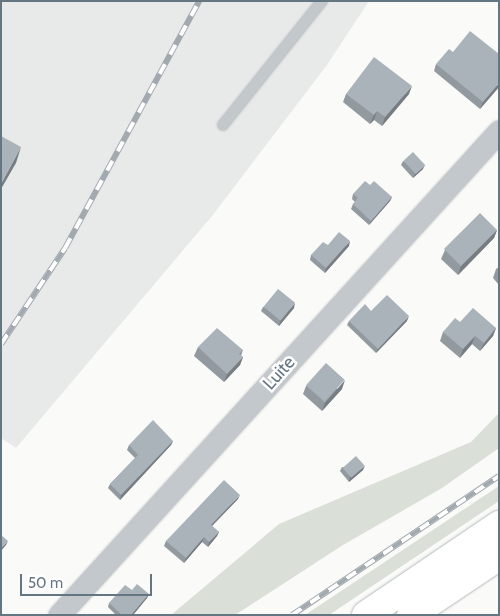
<!DOCTYPE html>
<html>
<head>
<meta charset="utf-8">
<style>
	body { margin:0 }
	#map { position:relative; width:500px; height:616px; overflow:hidden; background:#fafaf8; font-family:Cabin,sans-serif }
	div>[style] { position:absolute }
	[style*='--x'] { left:calc(var(--x)*1px); top:calc(var(--y)*1px); width:calc(var(--w)*1px); rotate:calc(var(--a)*1deg) }
	.built>* { inset:0; background:#e8e9e9 }
	.green>* { inset:0; background:#dadfd7 }
	.roads { filter:drop-shadow(0 0 1px #b4b9bd) drop-shadow(0 0 1px #b4b9bd) }
	.service>* { height:10px; margin:-5px; padding:0 5px; transform-origin:5px; border-radius:5px; background:#c3c8cc }
	.minor>* { height:21px; margin:-10.5px; padding:0 10.5px; transform-origin:10.5px; border-radius:10.5px; background:#c3c8cc }
	.trunk>* { height:28px; margin:-14px; padding:0 14px; transform-origin:14px; border-radius:14px; background:#fff }
	.rail>* { height:5.5px; margin-top:-2.75px; transform-origin:0; background:repeating-linear-gradient(90deg,#fff 0 11px,#a2aab0 0 22px); box-sizing:border-box; border-block:1px solid #a2aab0 }
	.wall>* { inset:0; background:#929a9f }
	.shaded-wall>* { inset:0; background:#777d82 }
	.building>* { inset:0; background:#aab3b9; transform-origin:0 0 }
	span { translate:-50% -50%; white-space:nowrap; text-align:center; line-height:1.15; -webkit-text-stroke:5px #fff; paint-order:stroke }
	.street-label { font-size:18px; color:#657683 }
	.frame { position:absolute; inset:0; border:2px solid #657683; pointer-events:none }
	.scale { position:absolute; left:20px; top:574px; width:132px; height:22px; box-sizing:border-box; border:2px solid #657683; border-top:0; padding-left:6px; font-size:15px; line-height:18px; white-space:nowrap; color:#657683; -webkit-text-stroke:4px #fff; paint-order:stroke }
</style>
</head>
<body>
<div id="map">
	<div class="built">
		<i style="clip-path:polygon(1px 1px,369px 1px,327px 65px,212px 216px,16px 448px,1px 438px)"></i>
	</div>
	<div class="green">
		<i style="clip-path:polygon(499px 413px,499px 448px,442px 488px,343px 545px,235px 615px,171px 615px,279px 524px,471px 442px)"></i>
		<i style="clip-path:polygon(499px 486px,499px 501px,329px 615px,305px 615px)"></i>
	</div>
	<div class="roads">
		<div class="service">
			<i style="--x:223;--y:125;--w:159;--a:-51.4"></i>
		</div>
		<div class="minor">
			<i style="--x:59;--y:615;--w:654;--a:-47.73"></i>
		</div>
		<div class="trunk">
			<i style="--x:366;--y:615;--w:161;--a:-34.1"></i>
			<i style="--x:411;--y:615;--w:106;--a:-33.8"></i>
		</div>
	</div>
	<div class="rail">
		<i style="--x:1;--y:344;--w:115;--a:-56.3"></i>
		<i style="--x:65;--y:248;--w:281;--a:-61.5"></i>
		<i style="--x:292;--y:615;--w:249;--a:-33.9"></i>
	</div>
	<div class="wall">
		<i style="clip-path:polygon(436px 64px,499px 87px,480px 109px,434px 71px)"></i>
		<i style="clip-path:polygon(346px 94px,409px 94px,382px 126px,374px 120px,370px 124px,343px 102px)"></i>
		<i style="clip-path:polygon(403px 161px,423px 169px,413px 178px,401px 165px)"></i>
		<i style="clip-path:polygon(370px 185px,392px 197px,390px 201px,369px 225px,351px 209px,353px 204px,355px 202px,352px 199px,353px 194px)"></i>
		<i style="clip-path:polygon(497px 230px,494px 238px,458px 275px,441px 259px,445px 250px)"></i>
		<i style="clip-path:polygon(328px 245px,349px 246px,325px 273px,310px 260px,311px 255px)"></i>
		<i style="clip-path:polygon(499px 267px,499px 285px,493px 278px,496px 269px)"></i>
		<i style="clip-path:polygon(263px 307px,294px 308px,279px 326px,261px 311px)"></i>
		<i style="clip-path:polygon(349px 321px,407px 321px,376px 353px,347px 325px)"></i>
		<i style="clip-path:polygon(460px 322px,496px 328px,493px 336px,480px 351px,472px 344px,460px 358px,440px 341px,443px 332px)"></i>
		<i style="clip-path:polygon(198px 347px,243px 350px,241px 356px,243px 357px,240px 365px,224px 382px,194px 356px)"></i>
		<i style="clip-path:polygon(306px 386px,342px 389px,322px 411px,303px 394px)"></i>
		<i style="clip-path:polygon(173px 441px,171px 445px,120px 500px,108px 488px,110px 484px,135px 458px,127px 450px,129px 445px)"></i>
		<i style="clip-path:polygon(342px 467px,363px 470px,349px 482px,340px 471px)"></i>
		<i style="clip-path:polygon(238px 499px,212px 526px,219px 532px,217px 536px,208px 547px,202px 542px,184px 563px,164px 546px,166px 541px)"></i>
		<i style="clip-path:polygon(132px 590px,149px 594px,147px 598px,133px 615px,116px 615px,108px 607px,109px 603px)"></i>
	</div>
	<div class="shaded-wall">
		<i style="clip-path:polygon(499px 83px,499px 87px,480px 109px,483px 102px)"></i>
		<i style="clip-path:polygon(412px 86px,409px 94px,382px 126px,385px 117px)"></i>
		<i style="clip-path:polygon(377px 111px,374px 120px,370px 124px,374px 115px)"></i>
		<i style="clip-path:polygon(21px 147px,16px 163px,1px 189px,1px 184px)"></i>
		<i style="clip-path:polygon(425px 165px,423px 169px,413px 178px,415px 174px)"></i>
		<i style="clip-path:polygon(392px 197px,390px 201px,369px 225px,371px 221px)"></i>
		<i style="clip-path:polygon(497px 230px,494px 238px,458px 275px,461px 266px)"></i>
		<i style="clip-path:polygon(350px 241px,349px 246px,325px 273px,326px 268px)"></i>
		<i style="clip-path:polygon(295px 303px,294px 308px,279px 326px,280px 321px)"></i>
		<i style="clip-path:polygon(409px 316px,407px 321px,376px 353px,378px 349px)"></i>
		<i style="clip-path:polygon(496px 328px,493px 336px,480px 351px,484px 343px)"></i>
		<i style="clip-path:polygon(475px 336px,472px 344px,460px 358px,463px 349px)"></i>
		<i style="clip-path:polygon(243px 357px,240px 365px,224px 382px,227px 374px)"></i>
		<i style="clip-path:polygon(345px 380px,342px 389px,322px 411px,325px 403px)"></i>
		<i style="clip-path:polygon(173px 441px,171px 445px,120px 500px,121px 495px)"></i>
		<i style="clip-path:polygon(365px 466px,363px 470px,349px 482px,350px 477px)"></i>
		<i style="clip-path:polygon(240px 495px,238px 499px,209px 529px,211px 525px)"></i>
		<i style="clip-path:polygon(219px 532px,217px 536px,208px 547px,209px 542px)"></i>
		<i style="clip-path:polygon(204px 537px,202px 542px,184px 563px,186px 558px)"></i>
		<i style="clip-path:polygon(8px 541px,6px 545px,1px 551px,1px 548px)"></i>
		<i style="clip-path:polygon(149px 594px,147px 598px,133px 615px,131px 615px)"></i>
	</div>
	<div class="building">
		<i style="clip-path:polygon(470px 31px,499px 54px,499px 83px,483px 102px,436px 64px,449px 49px,453px 52px)"></i>
		<i style="clip-path:polygon(374px 57px,412px 86px,385px 117px,377px 111px,374px 115px,346px 94px)"></i>
		<i style="clip-path:polygon(1px 136px,21px 147px,1px 184px)"></i>
		<i style="left:413px;top:152px;width:18px;height:13px;rotate:47deg"></i>
		<i style="clip-path:polygon(365px 181px,370px 185px,374px 181px,392px 197px,371px 221px,353px 204px,358px 198px,353px 194px)"></i>
		<i style="left:480px;top:213px;width:24px;height:51px;rotate:45deg"></i>
		<i style="clip-path:polygon(339px 232px,350px 241px,326px 268px,311px 255px,323px 242px,328px 245px)"></i>
		<i style="left:278px;top:289px;width:22px;height:23px;rotate:39deg"></i>
		<i style="clip-path:polygon(387px 295px,409px 316px,378px 349px,349px 321px,365px 304px,371px 311px)"></i>
		<i style="clip-path:polygon(473px 308px,496px 328px,484px 343px,475px 336px,463px 349px,443px 332px,455px 318px,460px 322px)"></i>
		<i style="clip-path:polygon(217px 328px,243px 350px,239px 354px,243px 357px,227px 374px,198px 347px)"></i>
		<i style="left:326px;top:363px;width:25px;height:30px;rotate:42deg"></i>
		<i style="clip-path:polygon(153px 420px,173px 441px,121px 495px,110px 484px,138px 455px,129px 445px)"></i>
		<i style="left:356px;top:456px;width:13px;height:18px;rotate:48deg"></i>
		<i style="clip-path:polygon(224px 480px,240px 495px,211px 525px,219px 532px,209px 542px,204px 537px,186px 558px,166px 541px)"></i>
		<i style="clip-path:polygon(1px 535px,8px 541px,1px 548px)"></i>
		<i style="clip-path:polygon(137px 584px,149px 594px,131px 615px,122px 615px,109px 603px,125px 585px,132px 590px)"></i>
	</div>
	<div class="street-label">
		<span style="left:279px;top:373px;rotate:-48deg">Luite</span>
	</div>
	<div class="frame"></div>
	<div class="scale">50 m</div>
</div>
</body>
</html>
